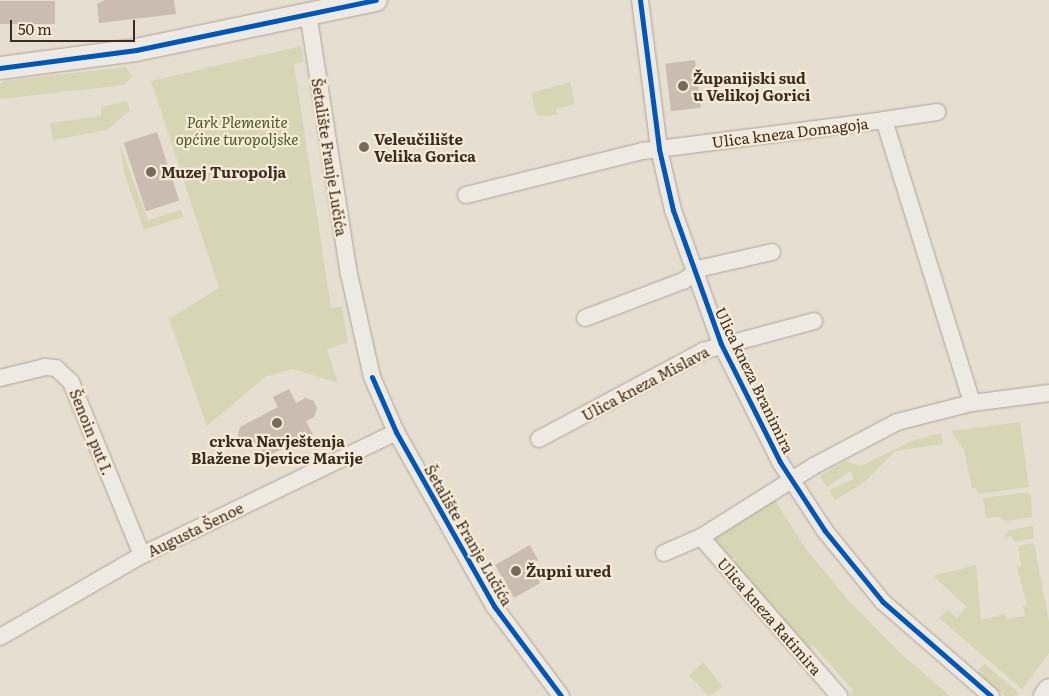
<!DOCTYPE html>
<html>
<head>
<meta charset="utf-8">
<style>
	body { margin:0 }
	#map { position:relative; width:1049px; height:696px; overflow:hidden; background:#e6ded0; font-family:Literata,serif }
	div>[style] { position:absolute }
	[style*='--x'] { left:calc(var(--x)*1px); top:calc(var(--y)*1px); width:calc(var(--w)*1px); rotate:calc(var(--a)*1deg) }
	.green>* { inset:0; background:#d7d5b3 }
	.building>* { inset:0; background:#cabcb1; transform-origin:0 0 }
	.roads { filter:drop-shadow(0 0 1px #aca398) drop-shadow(0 0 1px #aca398) }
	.street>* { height:16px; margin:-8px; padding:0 8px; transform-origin:8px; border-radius:8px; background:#eee9e2 }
	.secondary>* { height:22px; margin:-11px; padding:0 11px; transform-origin:11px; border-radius:11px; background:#eee9e2 }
	.cycleway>* { height:5px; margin:-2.5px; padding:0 2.5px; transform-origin:2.5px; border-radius:2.5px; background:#0057b8 }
	.dots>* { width:14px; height:14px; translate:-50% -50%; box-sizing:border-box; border:2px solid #f6ebd7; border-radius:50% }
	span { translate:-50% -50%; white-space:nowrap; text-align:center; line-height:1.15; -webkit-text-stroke:4.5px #f6ebd7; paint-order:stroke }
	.poi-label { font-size:15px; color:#3b2b20; font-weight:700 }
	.left { translate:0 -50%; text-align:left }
	.park-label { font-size:15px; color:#4e5826; font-style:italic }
	.street-label { font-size:15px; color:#3b2b20 }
	.scale { position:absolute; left:10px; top:20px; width:125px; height:22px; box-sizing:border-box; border:2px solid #3b2b20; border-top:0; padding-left:6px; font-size:15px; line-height:18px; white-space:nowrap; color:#3b2b20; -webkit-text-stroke:4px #f6ebd7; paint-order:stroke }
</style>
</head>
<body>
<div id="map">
	<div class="green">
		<i style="clip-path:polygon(301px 46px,304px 62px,294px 64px,331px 308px,342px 307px,348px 342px,327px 349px,338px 383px,293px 369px,266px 376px,207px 426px,169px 319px,219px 288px,151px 81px)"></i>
		<i style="clip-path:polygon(126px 67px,132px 77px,124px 85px,0 99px,0 84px,4px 81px)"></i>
		<i style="clip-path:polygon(570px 82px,575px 104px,556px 109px,557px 115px,537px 116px,531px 93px)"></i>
		<i style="clip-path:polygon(127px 101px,130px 110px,107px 130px,53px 140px,50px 123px,101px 116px,101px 107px)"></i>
		<i style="clip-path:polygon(120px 145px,148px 220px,181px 210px,183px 217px,144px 230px,124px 173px)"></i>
		<i style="clip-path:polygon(1020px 422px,1029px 487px,978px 494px,976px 488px,972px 488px,964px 450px,951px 431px)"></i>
		<i style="clip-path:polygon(941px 433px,943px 444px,895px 451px,865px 482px,835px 500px,829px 490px,854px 479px,850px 471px,827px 487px,820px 476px,845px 461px,861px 466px,914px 440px)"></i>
		<i style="clip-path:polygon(1027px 492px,1031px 495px,1032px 517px,1007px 521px,998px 517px,986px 518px,983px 498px)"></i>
		<i style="clip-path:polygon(775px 500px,805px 548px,848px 600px,899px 652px,950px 696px,850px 696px,853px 690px,813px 645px,806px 652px,734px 565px,736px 558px,729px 558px,716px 540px,716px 536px)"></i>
		<i style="clip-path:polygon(1033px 526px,1034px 538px,1015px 542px,1011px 536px,1004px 537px,1009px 530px)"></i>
		<i style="clip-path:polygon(1034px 543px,1049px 622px,1049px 653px,1022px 689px,939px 618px,948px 609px,957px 618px,967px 607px,933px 576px,976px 565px,981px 620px,1005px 614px,1006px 619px,1025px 616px,1023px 606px,1027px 605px,1017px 567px,1021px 566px,1018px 546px)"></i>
		<i style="clip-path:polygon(703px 662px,723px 687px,708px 696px,689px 675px)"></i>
		<i style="clip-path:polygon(984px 663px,1019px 693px,1017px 696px,1005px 696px,976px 674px)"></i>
	</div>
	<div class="building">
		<i style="clip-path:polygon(105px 0,174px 0,176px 14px,99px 23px,97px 4px)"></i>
		<i style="left:0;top:1px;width:55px;height:23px"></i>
		<i style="left:695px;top:60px;width:48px;height:30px;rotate:83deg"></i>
		<i style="left:157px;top:132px;width:72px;height:35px;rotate:72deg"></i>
		<i style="clip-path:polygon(289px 389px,296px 403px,305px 398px,314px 401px,317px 408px,314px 417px,306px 421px,313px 435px,265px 457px,259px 445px,251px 449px,243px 446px,238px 435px,240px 427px,278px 407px,273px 397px)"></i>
		<i style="clip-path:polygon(530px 545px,538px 560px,530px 565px,540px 583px,514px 598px,495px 565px)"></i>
	</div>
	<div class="roads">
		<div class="street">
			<i style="--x:640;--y:0;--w:150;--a:82.7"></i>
			<i style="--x:659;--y:149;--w:63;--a:77.1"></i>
			<i style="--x:673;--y:210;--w:142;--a:70.3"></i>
			<i style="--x:721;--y:344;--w:132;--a:63.4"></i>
			<i style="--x:780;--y:462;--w:82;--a:56.9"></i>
			<i style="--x:825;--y:531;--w:92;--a:50.8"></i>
			<i style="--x:883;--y:602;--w:143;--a:41"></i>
			<i style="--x:308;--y:13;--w:264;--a:81.1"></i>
			<i style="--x:349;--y:274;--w:106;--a:77.4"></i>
			<i style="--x:372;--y:377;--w:60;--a:66.4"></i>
			<i style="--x:396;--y:432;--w:200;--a:60.6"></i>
			<i style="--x:494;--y:606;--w:112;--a:53.3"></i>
			<i style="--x:884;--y:120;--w:54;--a:-8.6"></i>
			<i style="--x:466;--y:195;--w:182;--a:-14"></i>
			<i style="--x:643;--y:151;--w:243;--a:-7.3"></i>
			<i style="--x:884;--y:120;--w:296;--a:72.7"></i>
			<i style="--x:585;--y:318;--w:105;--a:-20.7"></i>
			<i style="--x:683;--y:281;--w:23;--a:-34"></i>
			<i style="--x:702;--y:268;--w:72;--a:-12.9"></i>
			<i style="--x:0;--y:378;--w:46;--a:-13.7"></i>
			<i style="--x:45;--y:367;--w:11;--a:5"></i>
			<i style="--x:56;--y:368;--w:21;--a:43"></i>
			<i style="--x:71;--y:382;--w:187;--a:67.7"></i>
			<i style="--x:539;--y:439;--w:186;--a:-28.2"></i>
			<i style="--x:703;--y:351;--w:115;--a:-15.1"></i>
			<i style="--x:701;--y:537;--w:211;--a:49"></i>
			<i style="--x:664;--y:553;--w:40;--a:-23.4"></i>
			<i style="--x:701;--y:537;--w:131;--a:-32.2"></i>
			<i style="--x:812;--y:467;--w:96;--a:-27.9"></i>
			<i style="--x:897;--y:422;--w:77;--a:-14.2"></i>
			<i style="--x:972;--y:403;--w:78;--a:-7.4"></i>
			<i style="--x:0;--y:637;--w:164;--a:-30"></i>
			<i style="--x:142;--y:555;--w:282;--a:-25.8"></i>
		</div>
		<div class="secondary">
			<i style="--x:0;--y:68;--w:137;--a:-7.5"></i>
			<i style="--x:136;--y:50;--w:245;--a:-11.8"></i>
			<i style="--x:1045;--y:696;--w:7;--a:-56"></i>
		</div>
	</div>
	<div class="cycleway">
		<i style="--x:640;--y:0;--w:150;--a:82.7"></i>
		<i style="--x:659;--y:149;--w:63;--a:77.1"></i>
		<i style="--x:673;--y:210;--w:142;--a:70.3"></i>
		<i style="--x:721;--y:344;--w:132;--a:63.4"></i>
		<i style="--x:780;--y:462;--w:82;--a:56.9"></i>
		<i style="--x:825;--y:531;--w:92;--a:50.8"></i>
		<i style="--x:883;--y:602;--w:143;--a:41"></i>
		<i style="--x:0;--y:68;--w:137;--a:-7.5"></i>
		<i style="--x:136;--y:50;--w:245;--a:-11.8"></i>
		<i style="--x:372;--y:377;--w:60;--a:66.4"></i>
		<i style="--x:396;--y:432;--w:200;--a:60.6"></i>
		<i style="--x:494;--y:606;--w:112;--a:53.3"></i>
	</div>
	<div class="dots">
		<i style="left:683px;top:86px;background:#776a5e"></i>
		<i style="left:364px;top:147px;background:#776a5e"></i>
		<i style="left:151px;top:172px;background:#776a5e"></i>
		<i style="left:277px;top:423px;background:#776a5e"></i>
		<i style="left:516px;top:571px;background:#776a5e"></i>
	</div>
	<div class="poi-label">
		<span class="left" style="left:693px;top:86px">Županijski sud<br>u Velikoj Gorici</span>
		<span class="left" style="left:374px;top:147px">Veleučilište<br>Velika Gorica</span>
		<span class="left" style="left:161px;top:172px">Muzej Turopolja</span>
		<span style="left:277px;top:449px">crkva Navještenja<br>Blažene Djevice Marije</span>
		<span class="left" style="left:526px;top:571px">Župni ured</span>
	</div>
	<div class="park-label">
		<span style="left:237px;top:130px">Park Plemenite<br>općine turopoljske</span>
	</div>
	<div class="street-label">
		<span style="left:790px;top:132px;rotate:-7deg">Ulica kneza Domagoja</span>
		<span style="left:330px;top:157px;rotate:81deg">Šetalište Franje Lučića</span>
		<span style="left:755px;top:380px;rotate:64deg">Ulica kneza Branimira</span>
		<span style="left:645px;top:383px;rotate:-28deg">Ulica kneza Mislava</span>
		<span style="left:92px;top:432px;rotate:68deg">Šenoin put I.</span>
		<span style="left:195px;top:529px;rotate:-26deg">Augusta Šenoe</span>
		<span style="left:469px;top:535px;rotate:60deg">Šetalište Franje Lučića</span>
		<span style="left:770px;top:616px;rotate:49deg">Ulica kneza Ratimira</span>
	</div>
	<div class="scale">50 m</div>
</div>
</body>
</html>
